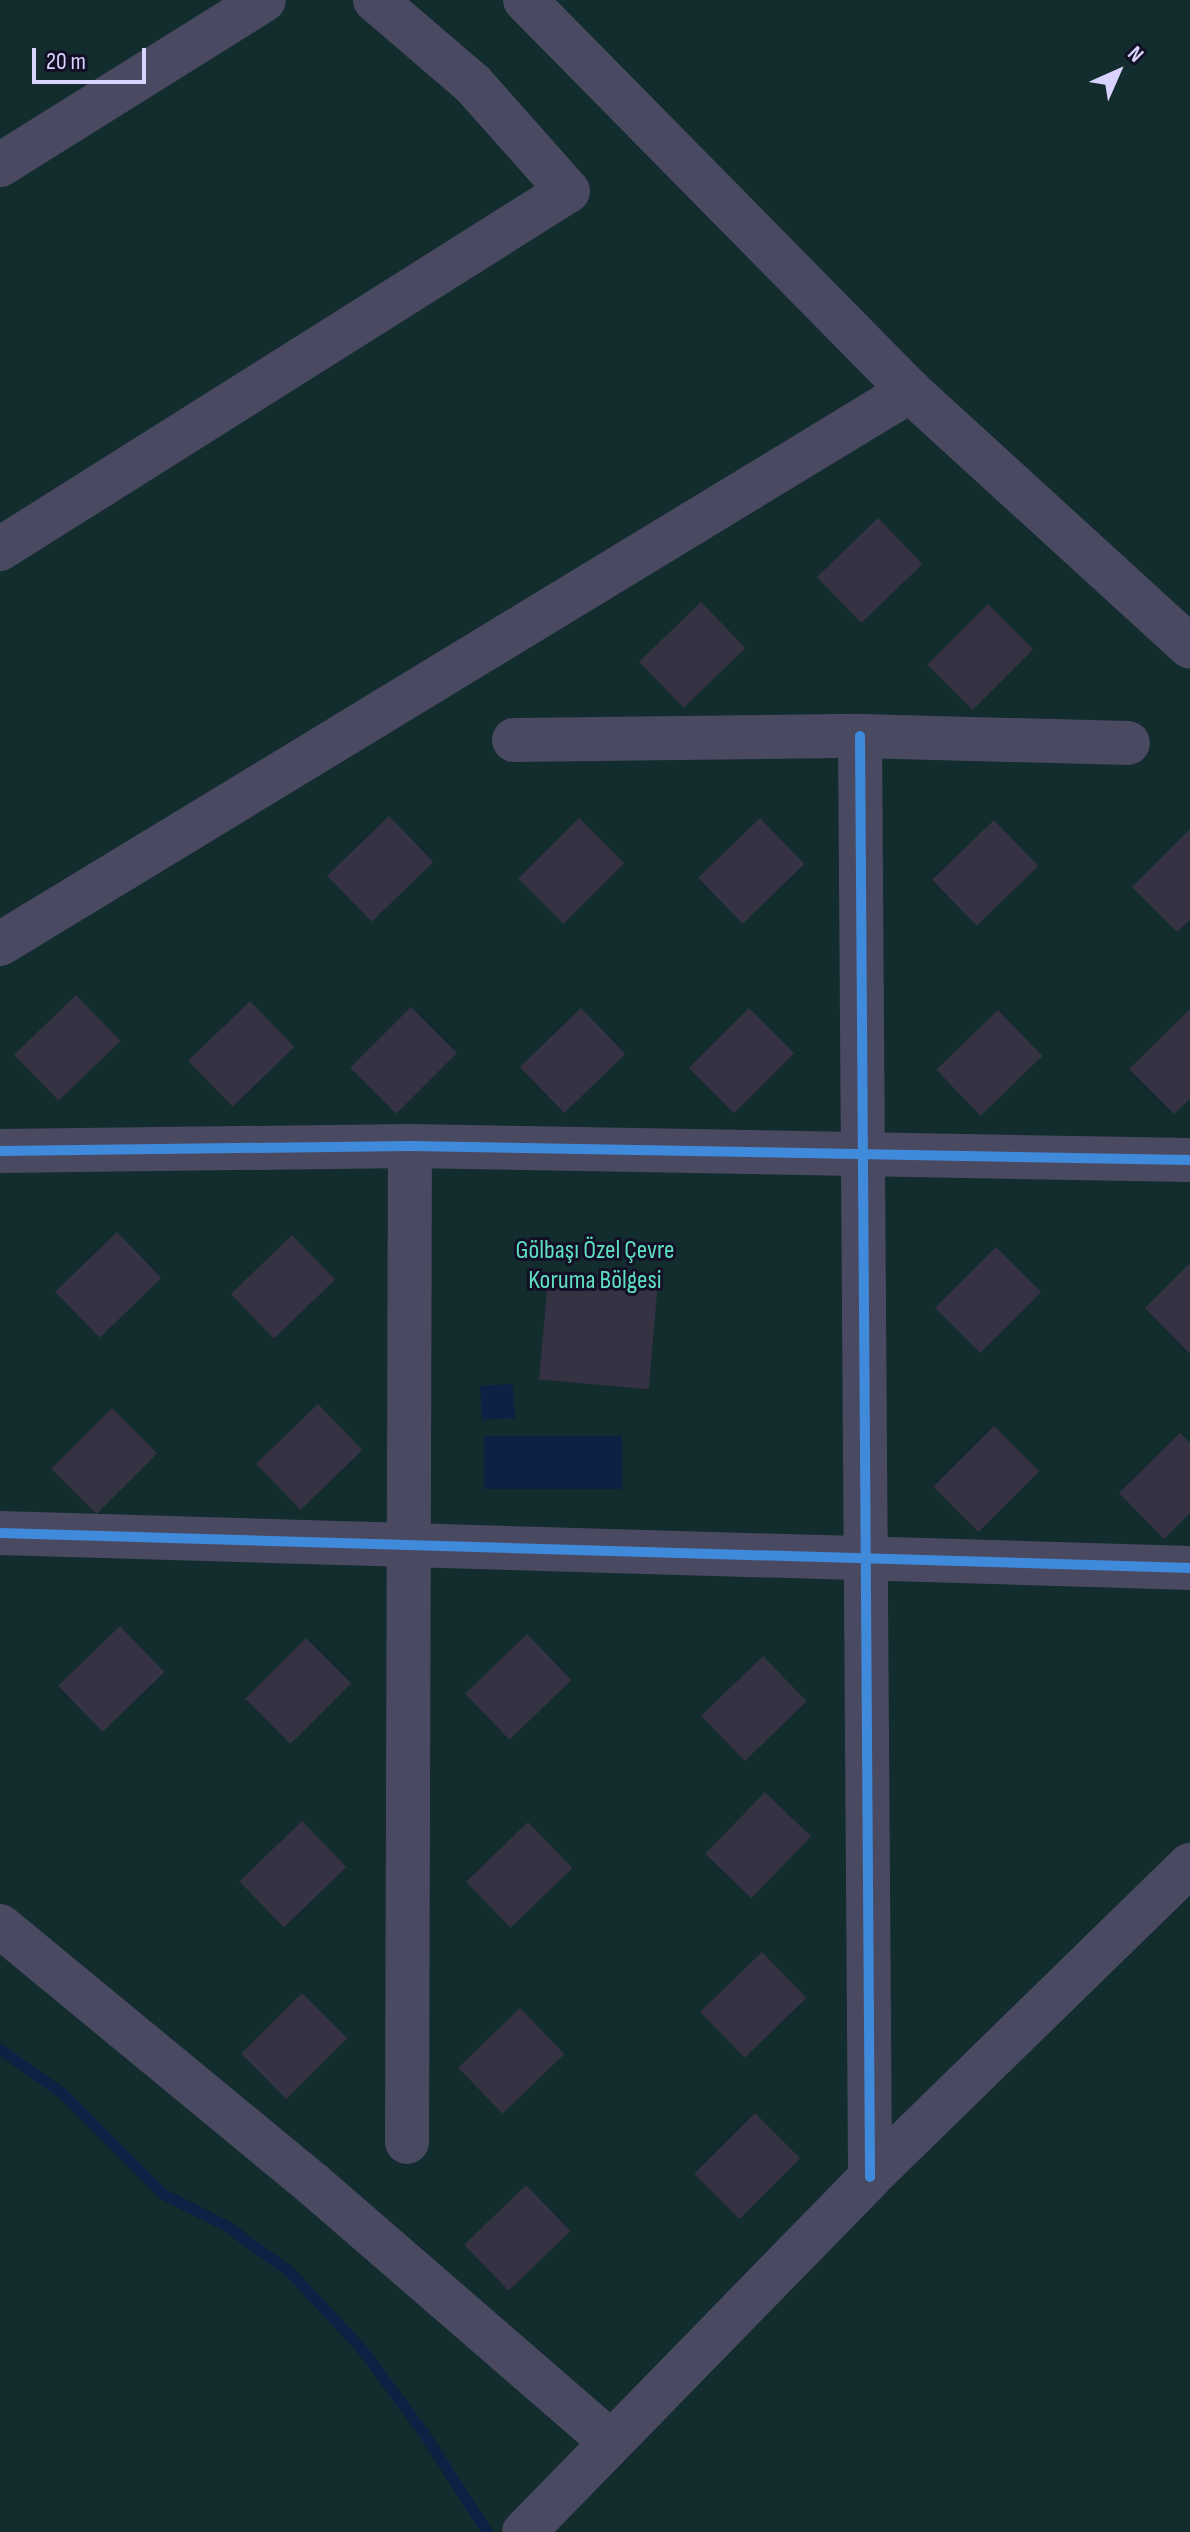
<!DOCTYPE html>
<html>
<head>
<meta charset="utf-8">
<style>
	body { margin:0 }
	#map { position:relative; width:1190px; height:2532px; overflow:hidden; background:#161421; font-family:"Sofia Sans Condensed",sans-serif }
	div>[style] { position:absolute }
	[style*='--x'] { left:calc(var(--x)*1px); top:calc(var(--y)*1px); width:calc(var(--w)*1px); rotate:calc(var(--a)*1deg) }
	.green>* { inset:0; background:#132c2d; transform-origin:0 0 }
	.water>* { inset:0; background:#0d2144; transform-origin:0 0 }
	.stream>* { height:11px; margin:-5.5px; padding:0 5.5px; transform-origin:5.5px; border-radius:5.5px; background:#0d2144 }
	.building>* { inset:0; background:#343243; transform-origin:0 0 }
	.minor>* { height:44px; margin:-22px; padding:0 22px; transform-origin:22px; border-radius:22px; background:#4a4962 }
	.cycleway>* { height:10px; margin:-5px; padding:0 5px; transform-origin:5px; border-radius:5px; background:#408adc }
	span { translate:-50% -50%; white-space:nowrap; text-align:center; line-height:1.15; -webkit-text-stroke:6px #130f26; paint-order:stroke }
	.park-label { font-size:26px; color:#5fe0c0 }
	.north { position:absolute; left:1078px; top:32px; width:80px; height:80px; -webkit-text-stroke:6px #130f26; paint-order:stroke; rotate:45deg; font-size:22px; font-weight:700; line-height:32px; text-align:center; color:#d9d4ff }
	.north::after { content:''; display:block; margin:auto; width:28px; height:36px; background:#d9d4ff; clip-path:polygon(50% 0,100% 100%,50% 72%,0 100%) }
	.scale { position:absolute; left:32px; top:48px; width:114px; height:36px; box-sizing:border-box; border:4px solid #d9d4ff; border-top:0; padding-left:10px; font-size:24px; line-height:28px; white-space:nowrap; color:#d9d4ff; -webkit-text-stroke:6px #130f26; paint-order:stroke }
</style>
</head>
<body>
<div id="map">
	<div class="green">
		<i style="left:0;top:0;width:1190px;height:2532px"></i>
	</div>
	<div class="water">
		<i style="left:513px;top:1384px;width:34px;height:33px;rotate:87deg"></i>
		<i style="left:484px;top:1436px;width:138px;height:53px"></i>
	</div>
	<div class="stream">
		<i style="--x:0;--y:2049;--w:76;--a:35.4"></i>
		<i style="--x:62;--y:2093;--w:143;--a:45"></i>
		<i style="--x:163;--y:2194;--w:69;--a:26.6"></i>
		<i style="--x:225;--y:2225;--w:79;--a:35.7"></i>
		<i style="--x:289;--y:2271;--w:104;--a:46.9"></i>
		<i style="--x:360;--y:2347;--w:106;--a:53.5"></i>
		<i style="--x:423;--y:2432;--w:119;--a:57.4"></i>
	</div>
	<div class="building">
		<i style="left:878px;top:518px;width:64px;height:85px;rotate:46deg"></i>
		<i style="left:701px;top:602px;width:64px;height:86px;rotate:46deg"></i>
		<i style="left:988px;top:604px;width:64px;height:86px;rotate:45deg"></i>
		<i style="left:389px;top:816px;width:64px;height:86px;rotate:46deg"></i>
		<i style="left:579px;top:818px;width:64px;height:86px;rotate:45deg"></i>
		<i style="left:760px;top:818px;width:64px;height:86px;rotate:46deg"></i>
		<i style="left:994px;top:820px;width:64px;height:86px;rotate:46deg"></i>
		<i style="clip-path:polygon(1190px 829px,1190px 920px,1177px 932px,1132px 887px)"></i>
		<i style="left:76px;top:995px;width:64px;height:86px;rotate:46deg"></i>
		<i style="left:250px;top:1001px;width:64px;height:86px;rotate:46deg"></i>
		<i style="left:411px;top:1007px;width:65px;height:86px;rotate:45deg"></i>
		<i style="left:581px;top:1008px;width:64px;height:85px;rotate:46deg"></i>
		<i style="left:749px;top:1008px;width:64px;height:85px;rotate:45deg"></i>
		<i style="clip-path:polygon(1190px 1009px,1190px 1099px,1174px 1114px,1129px 1069px)"></i>
		<i style="left:998px;top:1010px;width:64px;height:86px;rotate:46deg"></i>
		<i style="left:117px;top:1232px;width:64px;height:86px;rotate:46deg"></i>
		<i style="left:292px;top:1235px;width:62px;height:85px;rotate:46deg"></i>
		<i style="left:996px;top:1247px;width:64px;height:86px;rotate:45deg"></i>
		<i style="clip-path:polygon(1190px 1263px,1190px 1354px,1145px 1308px)"></i>
		<i style="left:548px;top:1278px;width:110px;height:102px;rotate:5deg"></i>
		<i style="left:318px;top:1404px;width:64px;height:86px;rotate:46deg"></i>
		<i style="left:112px;top:1408px;width:64px;height:86px;rotate:45deg"></i>
		<i style="left:994px;top:1426px;width:64px;height:86px;rotate:45deg"></i>
		<i style="clip-path:polygon(1180px 1433px,1190px 1443px,1190px 1513px,1164px 1539px,1119px 1493px)"></i>
		<i style="left:120px;top:1626px;width:64px;height:86px;rotate:46deg"></i>
		<i style="left:527px;top:1634px;width:64px;height:86px;rotate:46deg"></i>
		<i style="left:306px;top:1638px;width:64px;height:86px;rotate:45deg"></i>
		<i style="left:763px;top:1656px;width:63px;height:86px;rotate:46deg"></i>
		<i style="left:765px;top:1792px;width:64px;height:86px;rotate:44deg"></i>
		<i style="left:302px;top:1821px;width:64px;height:87px;rotate:46deg"></i>
		<i style="left:528px;top:1822px;width:64px;height:86px;rotate:46deg"></i>
		<i style="left:762px;top:1952px;width:64px;height:86px;rotate:46deg"></i>
		<i style="left:302px;top:1993px;width:64px;height:86px;rotate:45deg"></i>
		<i style="left:520px;top:2008px;width:64px;height:86px;rotate:46deg"></i>
		<i style="left:755px;top:2113px;width:64px;height:86px;rotate:45deg"></i>
		<i style="left:526px;top:2185px;width:64px;height:86px;rotate:46deg"></i>
	</div>
	<div class="minor">
		<i style="--x:525;--y:0;--w:549;--a:45.44"></i>
		<i style="--x:910;--y:391;--w:379;--a:42.4"></i>
		<i style="--x:0;--y:165;--w:311;--a:-32"></i>
		<i style="--x:0;--y:549;--w:671;--a:-32.22"></i>
		<i style="--x:568;--y:191;--w:143;--a:-131.6"></i>
		<i style="--x:473;--y:84;--w:129;--a:-139.4"></i>
		<i style="--x:860;--y:736;--w:1441;--a:89.6"></i>
		<i style="--x:514;--y:740;--w:346;--a:-0.7"></i>
		<i style="--x:860;--y:736;--w:268;--a:1.5"></i>
		<i style="--x:0;--y:944;--w:1065;--a:-31.29"></i>
		<i style="--x:0;--y:1151;--w:410;--a:-0.7"></i>
		<i style="--x:410;--y:1146;--w:780;--a:1.03"></i>
		<i style="--x:0;--y:1533;--w:1191;--a:1.68"></i>
		<i style="--x:0;--y:1926;--w:406;--a:39.5"></i>
		<i style="--x:313;--y:2184;--w:393;--a:40.9"></i>
		<i style="--x:407;--y:2142;--w:996;--a:-89.83"></i>
		<i style="--x:524;--y:2532;--w:496;--a:-45.7"></i>
		<i style="--x:870;--y:2177;--w:447;--a:-44.3"></i>
	</div>
	<div class="cycleway">
		<i style="--x:860;--y:736;--w:1441;--a:89.6"></i>
		<i style="--x:0;--y:1151;--w:410;--a:-0.7"></i>
		<i style="--x:410;--y:1146;--w:780;--a:1.03"></i>
		<i style="--x:0;--y:1533;--w:1191;--a:1.68"></i>
	</div>
	<div class="park-label">
		<span style="left:595px;top:1266px">Gölbaşı Özel Çevre<br>Koruma Bölgesi</span>
	</div>
	<div class="north">N</div>
	<div class="scale">20 m</div>
</div>
</body>
</html>
